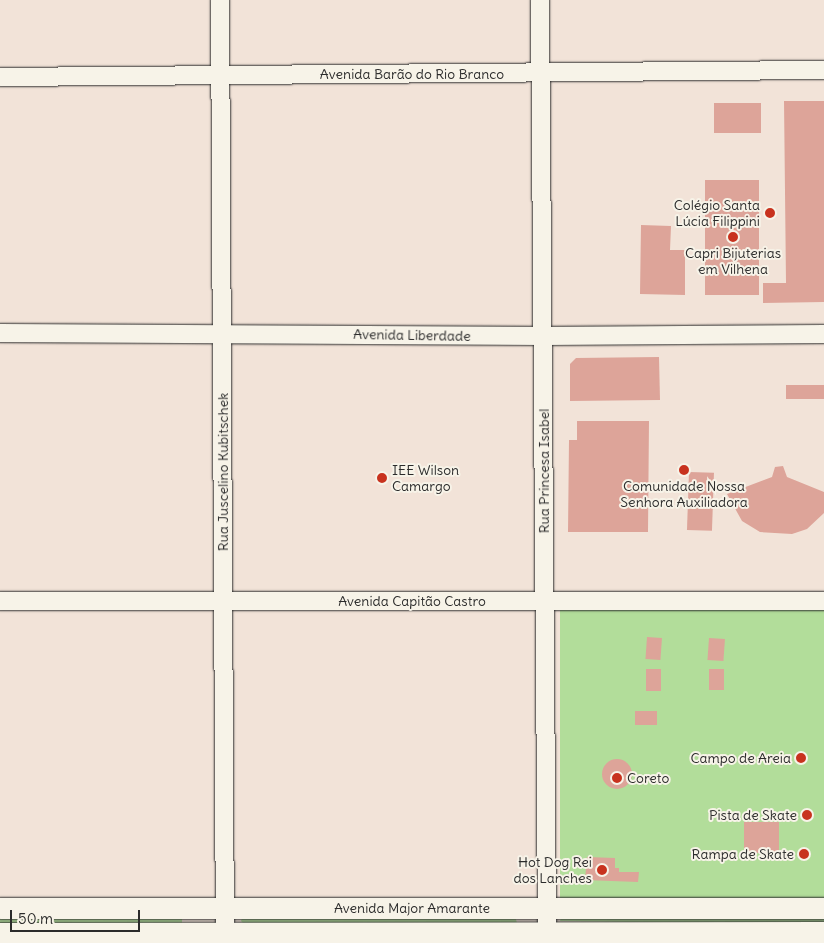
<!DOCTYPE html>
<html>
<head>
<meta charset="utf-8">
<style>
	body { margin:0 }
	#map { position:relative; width:824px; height:943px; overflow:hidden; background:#f2e3d8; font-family:Delius,sans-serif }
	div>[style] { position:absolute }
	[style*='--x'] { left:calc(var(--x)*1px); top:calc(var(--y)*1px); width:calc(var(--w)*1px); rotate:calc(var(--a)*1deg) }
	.green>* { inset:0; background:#b2dd9a; transform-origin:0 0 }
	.building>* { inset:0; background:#dda499; transform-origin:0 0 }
	.round { border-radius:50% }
	.roads { filter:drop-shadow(0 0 1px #2b2b2b) drop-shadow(0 0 1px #2b2b2b) }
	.minor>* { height:18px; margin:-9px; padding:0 9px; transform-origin:9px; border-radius:9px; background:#f7f3e8 }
	.tertiary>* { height:21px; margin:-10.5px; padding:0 10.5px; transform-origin:10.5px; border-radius:10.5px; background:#f7f3e8 }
	.dots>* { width:14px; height:14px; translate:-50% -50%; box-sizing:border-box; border:2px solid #f7f3e8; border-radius:50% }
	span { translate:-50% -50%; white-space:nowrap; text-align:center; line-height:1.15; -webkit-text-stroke:4px #f7f3e8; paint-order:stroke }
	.street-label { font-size:14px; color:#2b2b2b }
	.poi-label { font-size:14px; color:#2b2b2b }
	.right { translate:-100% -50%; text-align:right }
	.left { translate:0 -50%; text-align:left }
	.scale { position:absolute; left:10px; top:910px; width:130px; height:22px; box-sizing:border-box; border:2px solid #2b2b2b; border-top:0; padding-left:6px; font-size:15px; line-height:18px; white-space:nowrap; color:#2b2b2b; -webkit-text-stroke:4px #f7f3e8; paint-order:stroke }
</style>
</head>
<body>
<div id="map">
	<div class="green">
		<i style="left:560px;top:609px;width:264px;height:293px"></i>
		<i style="clip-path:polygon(0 916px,182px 917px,182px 925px,0 927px)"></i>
		<i style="clip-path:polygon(515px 916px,517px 923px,243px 923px,241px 921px,242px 918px)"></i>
		<i style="clip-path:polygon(824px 916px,824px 925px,560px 921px,561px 918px)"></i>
	</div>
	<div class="building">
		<i style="clip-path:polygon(784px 101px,824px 101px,824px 302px,763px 303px,763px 283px,786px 283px)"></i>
		<i style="left:714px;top:103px;width:47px;height:30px"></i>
		<i style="left:705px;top:180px;width:54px;height:115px"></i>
		<i style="clip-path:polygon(641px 225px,671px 226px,670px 250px,685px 250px,685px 295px,640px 294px)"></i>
		<i style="clip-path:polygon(659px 357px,660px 400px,570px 401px,570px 364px,576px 358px)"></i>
		<i style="left:786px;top:385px;width:38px;height:14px"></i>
		<i style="clip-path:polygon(577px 421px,649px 421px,648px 532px,568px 532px,569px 440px,577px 440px)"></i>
		<i style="clip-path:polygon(783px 466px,787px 477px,824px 492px,824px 513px,807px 529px,792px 534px,760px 532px,742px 521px,727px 494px,772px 477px,775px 467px)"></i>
		<i style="left:689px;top:472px;width:25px;height:58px;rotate:2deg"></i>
		<i style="left:647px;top:637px;width:15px;height:22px;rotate:4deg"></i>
		<i style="left:709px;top:638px;width:16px;height:22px;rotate:4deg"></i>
		<i style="left:646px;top:669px;width:15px;height:22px"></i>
		<i style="left:709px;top:669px;width:15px;height:21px"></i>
		<i style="left:635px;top:711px;width:22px;height:14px"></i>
		<i class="round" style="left:602px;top:759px;width:30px;height:30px"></i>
		<i style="left:744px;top:822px;width:35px;height:31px"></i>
		<i style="clip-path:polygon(587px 857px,615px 858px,615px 868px,619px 868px,619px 872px,639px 872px,638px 882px,585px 880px)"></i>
	</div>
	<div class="roads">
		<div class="minor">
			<i style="--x:220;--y:0;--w:943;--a:89.7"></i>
			<i style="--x:540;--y:0;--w:943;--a:89.57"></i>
			<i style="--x:0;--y:77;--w:824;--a:-0.49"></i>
			<i style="--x:0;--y:333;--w:544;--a:0.32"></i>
			<i style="--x:544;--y:336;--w:280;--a:-0.4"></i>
			<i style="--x:0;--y:601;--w:824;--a:0"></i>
		</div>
		<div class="tertiary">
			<i style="--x:0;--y:908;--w:824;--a:0"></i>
			<i style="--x:0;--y:933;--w:824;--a:-0.07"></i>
		</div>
	</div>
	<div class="dots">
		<i style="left:770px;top:213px;background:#c8321e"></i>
		<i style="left:733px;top:237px;background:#c8321e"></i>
		<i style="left:684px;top:470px;background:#c8321e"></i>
		<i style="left:382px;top:478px;background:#c8321e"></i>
		<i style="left:801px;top:758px;background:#c8321e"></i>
		<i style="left:617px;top:778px;background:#c8321e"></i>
		<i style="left:807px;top:815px;background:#c8321e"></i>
		<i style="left:804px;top:854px;background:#c8321e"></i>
		<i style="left:602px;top:870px;background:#c8321e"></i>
	</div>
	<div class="street-label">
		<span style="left:412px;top:74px">Avenida Barão do Rio Branco</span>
		<span style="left:412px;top:335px;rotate:1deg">Avenida Liberdade</span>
		<span style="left:544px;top:471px;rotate:-90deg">Rua Princesa Isabel</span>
		<span style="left:223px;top:472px;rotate:-90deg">Rua Juscelino Kubitschek</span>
		<span style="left:412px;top:601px">Avenida Capitão Castro</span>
		<span style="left:412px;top:908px">Avenida Major Amarante</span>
	</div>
	<div class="poi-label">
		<span class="right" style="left:760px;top:213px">Colégio Santa<br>Lúcia Filippini</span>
		<span style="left:733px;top:261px">Capri Bijuterias<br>em Vilhena</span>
		<span class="left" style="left:392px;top:478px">IEE Wilson<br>Camargo</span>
		<span style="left:684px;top:494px">Comunidade Nossa<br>Senhora Auxiliadora</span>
		<span class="right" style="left:791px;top:758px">Campo de Areia</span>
		<span class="left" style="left:627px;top:778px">Coreto</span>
		<span class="right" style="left:797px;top:815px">Pista de Skate</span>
		<span class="right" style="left:794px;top:854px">Rampa de Skate</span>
		<span class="right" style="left:592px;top:870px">Hot Dog Rei<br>dos Lanches</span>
	</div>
	<div class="scale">50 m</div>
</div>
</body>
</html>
